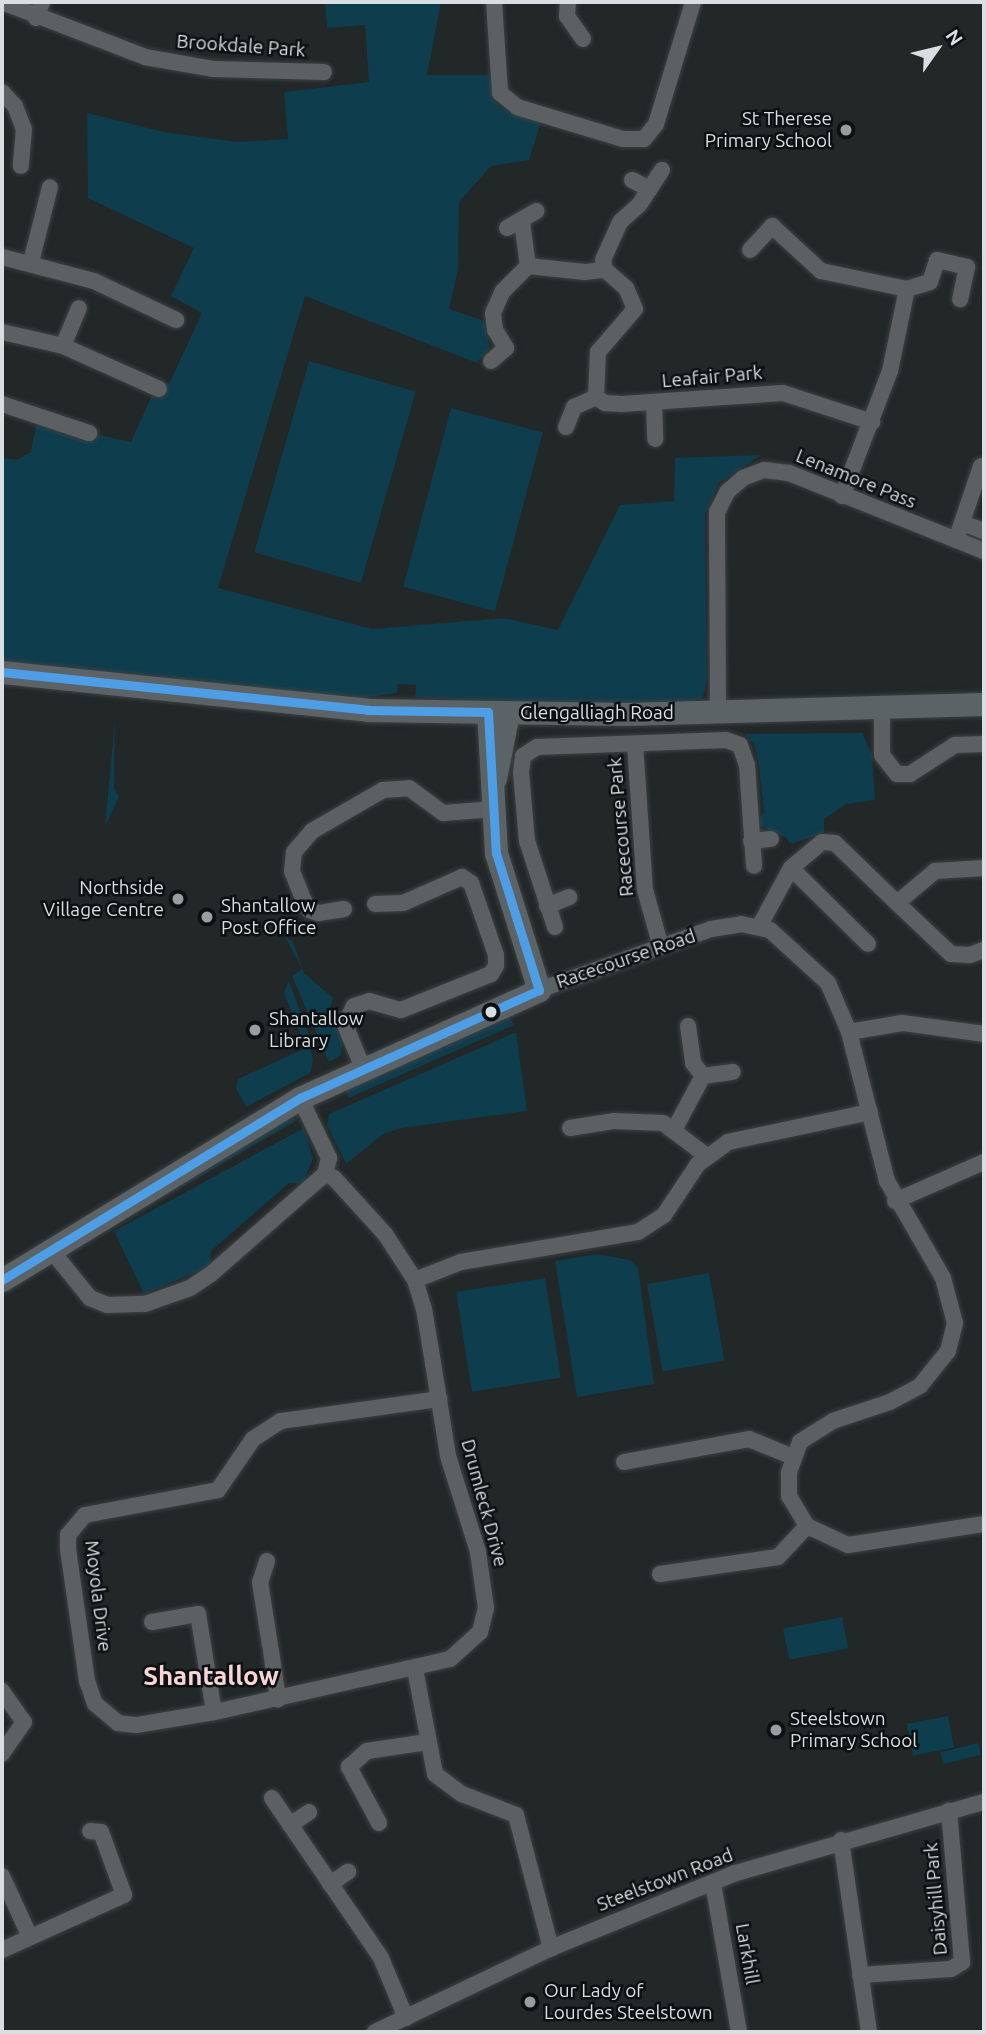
<!DOCTYPE html>
<html>
<head>
<meta charset="utf-8">
<style>
	body { margin:0 }
	#map { position:relative; width:986px; height:2034px; overflow:hidden; background:#222728; font-family:Ubuntu,sans-serif }
	div>[style] { position:absolute }
	[style*='--x'] { left:calc(var(--x)*1px); top:calc(var(--y)*1px); width:calc(var(--w)*1px); rotate:calc(var(--a)*1deg) }
	.green>* { inset:0; background:#0e3d4d; transform-origin:0 0 }
	.roads { filter:drop-shadow(0 0 2px #3d4143) drop-shadow(0 0 2px #3d4143) }
	.street>* { height:16px; margin:-8px; padding:0 8px; transform-origin:8px; border-radius:8px; background:#5c6062 }
	.secondary>* { height:23px; margin:-11.5px; padding:0 11.5px; transform-origin:11.5px; border-radius:11.5px; background:#5c6367 }
	.bus-1>* { height:9px; margin:-4.5px; padding:0 4.5px; transform-origin:4.5px; border-radius:4.5px; background:#4d9ee5 }
	.dots>* { width:19px; height:19px; translate:-50% -50%; box-sizing:border-box; border:4px solid #0c1012; border-radius:50% }
	span { translate:-50% -50%; white-space:nowrap; text-align:center; line-height:1.15; -webkit-text-stroke:5px #0c1012; paint-order:stroke }
	.street-label { font-size:19px; color:#d8dee1 }
	.poi-label { font-size:19px; color:#d8dee1 }
	.right { translate:-100% -50%; text-align:right }
	.left { translate:0 -50%; text-align:left }
	.district-label { font-size:26px; color:#f9d5d5; font-weight:700 }
	.frame { position:absolute; inset:0; border:4px solid #d8dee1; pointer-events:none }
	.north { position:absolute; left:902px; top:14px; width:70px; height:70px; -webkit-text-stroke:5px #0c1012; paint-order:stroke; rotate:56deg; font-size:19px; font-weight:700; line-height:28px; text-align:center; color:#d8dee1 }
	.north::after { content:''; display:block; margin:auto; width:24px; height:32px; background:#d8dee1; clip-path:polygon(50% 0,100% 100%,50% 72%,0 100%) }
</style>
</head>
<body>
<div id="map">
	<div class="green">
		<i style="clip-path:polygon(325px 2px,441px 2px,427px 75px,490px 75px,492px 97px,501px 108px,541px 121px,529px 160px,491px 166px,459px 202px,458px 269px,449px 309px,484px 321px,490px 348px,477px 363px,305px 296px,218px 588px,372px 629px,504px 618px,558px 630px,620px 505px,674px 501px,675px 458px,761px 455px,719px 483px,705px 514px,707px 679px,703px 697px,692px 702px,542px 704px,415px 697px,416px 685px,398px 684px,397px 693px,356px 699px,2px 662px,2px 458px,17px 460px,31px 452px,37px 421px,131px 442px,159px 380px,169px 384px,202px 313px,171px 296px,194px 248px,88px 198px,87px 113px,164px 132px,237px 142px,288px 139px,284px 92px,369px 82px,365px 25px,327px 28px)"></i>
		<i style="left:309px;top:361px;width:111px;height:199px;rotate:16deg"></i>
		<i style="left:451px;top:408px;width:95px;height:185px;rotate:15deg"></i>
		<i style="clip-path:polygon(115px 720px,114px 789px,119px 797px,105px 826px)"></i>
		<i style="clip-path:polygon(862px 733px,872px 754px,875px 800px,846px 804px,824px 819px,824px 833px,790px 844px,786px 837px,761px 826px,759px 819px,764px 812px,759px 766px,754px 744px,745px 734px)"></i>
		<i style="clip-path:polygon(284px 935px,293px 942px,304px 973px,333px 998px,328px 1016px,343px 1039px,341px 1055px,329px 1062px,292px 976px,302px 969px)"></i>
		<i style="clip-path:polygon(289px 981px,308px 1033px,313px 1061px,310px 1073px,246px 1107px,236px 1088px,238px 1079px,306px 1048px,284px 993px)"></i>
		<i style="clip-path:polygon(508px 1014px,514px 1025px,349px 1098px,344px 1087px,488px 1021px,502px 1022px,502px 1017px)"></i>
		<i style="clip-path:polygon(516px 1032px,527px 1111px,401px 1128px,383px 1134px,346px 1164px,327px 1125px,329px 1114px)"></i>
		<i style="clip-path:polygon(293px 1118px,298px 1120px,103px 1232px,101px 1228px,281px 1120px)"></i>
		<i style="clip-path:polygon(304px 1128px,313px 1159px,303px 1183px,289px 1183px,211px 1251px,210px 1266px,144px 1294px,114px 1231px)"></i>
		<i style="clip-path:polygon(597px 1254px,630px 1260px,638px 1268px,654px 1384px,577px 1397px,555px 1261px)"></i>
		<i style="left:709px;top:1273px;width:89px;height:63px;rotate:80deg"></i>
		<i style="left:545px;top:1278px;width:101px;height:90px;rotate:81deg"></i>
		<i style="left:842px;top:1617px;width:32px;height:60px;rotate:79deg"></i>
		<i style="left:948px;top:1716px;width:32px;height:42px;rotate:79deg"></i>
		<i style="left:978px;top:1743px;width:12px;height:39px;rotate:76deg"></i>
	</div>
	<div class="roads">
		<div class="street">
			<i style="--x:2;--y:2;--w:153;--a:21"></i>
			<i style="--x:145;--y:57;--w:70;--a:9.9"></i>
			<i style="--x:214;--y:69;--w:110;--a:1.6"></i>
			<i style="--x:494;--y:2;--w:91;--a:86.2"></i>
			<i style="--x:500;--y:93;--w:22;--a:39"></i>
			<i style="--x:517;--y:107;--w:111;--a:16.8"></i>
			<i style="--x:623;--y:139;--w:21;--a:0"></i>
			<i style="--x:644;--y:139;--w:19;--a:-51"></i>
			<i style="--x:656;--y:124;--w:127;--a:-73.1"></i>
			<i style="--x:568;--y:2;--w:14;--a:94"></i>
			<i style="--x:567;--y:16;--w:28;--a:55"></i>
			<i style="--x:36;--y:18;--w:17;--a:-69"></i>
			<i style="--x:2;--y:92;--w:19;--a:47"></i>
			<i style="--x:15;--y:106;--w:25;--a:69"></i>
			<i style="--x:24;--y:129;--w:37;--a:95"></i>
			<i style="--x:632;--y:180;--w:20;--a:27"></i>
			<i style="--x:522;--y:222;--w:44;--a:82.2"></i>
			<i style="--x:507;--y:228;--w:34;--a:-30"></i>
			<i style="--x:750;--y:250;--w:33;--a:-47"></i>
			<i style="--x:772;--y:226;--w:67;--a:42.6"></i>
			<i style="--x:821;--y:271;--w:88;--a:11.8"></i>
			<i style="--x:907;--y:289;--w:24;--a:-17"></i>
			<i style="--x:930;--y:282;--w:23;--a:-72"></i>
			<i style="--x:937;--y:260;--w:31;--a:13"></i>
			<i style="--x:967;--y:267;--w:33;--a:102"></i>
			<i style="--x:2;--y:257;--w:95;--a:14.6"></i>
			<i style="--x:94;--y:281;--w:91;--a:25.4"></i>
			<i style="--x:31;--y:262;--w:77;--a:-75.8"></i>
			<i style="--x:2;--y:332;--w:63;--a:12.9"></i>
			<i style="--x:63;--y:346;--w:105;--a:24.1"></i>
			<i style="--x:63;--y:346;--w:41;--a:-67.2"></i>
			<i style="--x:491;--y:361;--w:20;--a:-41"></i>
			<i style="--x:506;--y:348;--w:21;--a:-121"></i>
			<i style="--x:495;--y:330;--w:17;--a:-97"></i>
			<i style="--x:493;--y:313;--w:24;--a:-66"></i>
			<i style="--x:503;--y:291;--w:35;--a:-45"></i>
			<i style="--x:528;--y:266;--w:57;--a:6"></i>
			<i style="--x:585;--y:272;--w:20;--a:-6"></i>
			<i style="--x:596;--y:397;--w:11;--a:34"></i>
			<i style="--x:605;--y:403;--w:17;--a:3"></i>
			<i style="--x:622;--y:404;--w:161;--a:-3.9"></i>
			<i style="--x:783;--y:393;--w:94;--a:18"></i>
			<i style="--x:596;--y:397;--w:45;--a:-87.5"></i>
			<i style="--x:598;--y:352;--w:57;--a:-49.3"></i>
			<i style="--x:635;--y:309;--w:23;--a:-113"></i>
			<i style="--x:626;--y:288;--w:28;--a:-139"></i>
			<i style="--x:605;--y:270;--w:10;--a:-101"></i>
			<i style="--x:603;--y:260;--w:42;--a:-65.9"></i>
			<i style="--x:620;--y:222;--w:25;--a:-42"></i>
			<i style="--x:639;--y:205;--w:42;--a:-56.7"></i>
			<i style="--x:654;--y:403;--w:36;--a:88"></i>
			<i style="--x:2;--y:404;--w:92;--a:18.4"></i>
			<i style="--x:566;--y:427;--w:22;--a:-68"></i>
			<i style="--x:574;--y:407;--w:24;--a:-24"></i>
			<i style="--x:842;--y:496;--w:134;--a:-69"></i>
			<i style="--x:890;--y:371;--w:84;--a:-78.3"></i>
			<i style="--x:962;--y:523;--w:23;--a:20"></i>
			<i style="--x:956;--y:540;--w:78;--a:-71.3"></i>
			<i style="--x:882;--y:707;--w:48;--a:90"></i>
			<i style="--x:882;--y:755;--w:24;--a:52"></i>
			<i style="--x:897;--y:774;--w:13;--a:0"></i>
			<i style="--x:910;--y:774;--w:54;--a:-32.8"></i>
			<i style="--x:955;--y:745;--w:29;--a:-2"></i>
			<i style="--x:718;--y:712;--w:200;--a:-90.3"></i>
			<i style="--x:717;--y:512;--w:22;--a:-63"></i>
			<i style="--x:727;--y:492;--w:21;--a:-41"></i>
			<i style="--x:743;--y:478;--w:22;--a:-21"></i>
			<i style="--x:764;--y:470;--w:25;--a:7"></i>
			<i style="--x:789;--y:473;--w:210;--a:21.8"></i>
			<i style="--x:635;--y:744;--w:146;--a:86.1"></i>
			<i style="--x:645;--y:890;--w:59;--a:74.3"></i>
			<i style="--x:751;--y:841;--w:20;--a:-6"></i>
			<i style="--x:791;--y:868;--w:108;--a:44.6"></i>
			<i style="--x:897;--y:903;--w:74;--a:43.4"></i>
			<i style="--x:951;--y:954;--w:19;--a:3"></i>
			<i style="--x:970;--y:955;--w:15;--a:-20"></i>
			<i style="--x:547;--y:906;--w:24;--a:-22"></i>
			<i style="--x:344;--y:909;--w:26;--a:171"></i>
			<i style="--x:318;--y:913;--w:9;--a:-162"></i>
			<i style="--x:309;--y:910;--w:10;--a:-119"></i>
			<i style="--x:304;--y:901;--w:32;--a:-112"></i>
			<i style="--x:292;--y:871;--w:19;--a:-84"></i>
			<i style="--x:294;--y:852;--w:28;--a:-49"></i>
			<i style="--x:312;--y:831;--w:82;--a:-30"></i>
			<i style="--x:383;--y:790;--w:26;--a:-4"></i>
			<i style="--x:409;--y:788;--w:42;--a:36.3"></i>
			<i style="--x:443;--y:813;--w:52;--a:-4.4"></i>
			<i style="--x:760;--y:925;--w:65;--a:-61.5"></i>
			<i style="--x:791;--y:868;--w:40;--a:-40"></i>
			<i style="--x:822;--y:842;--w:13;--a:4"></i>
			<i style="--x:835;--y:843;--w:86;--a:44.1"></i>
			<i style="--x:897;--y:903;--w:50;--a:-40.1"></i>
			<i style="--x:935;--y:871;--w:49;--a:-3.5"></i>
			<i style="--x:555;--y:927;--w:90;--a:-108"></i>
			<i style="--x:527;--y:841;--w:68;--a:-95"></i>
			<i style="--x:521;--y:773;--w:17;--a:-83"></i>
			<i style="--x:523;--y:756;--w:17;--a:-33"></i>
			<i style="--x:537;--y:747;--w:189;--a:-2.1"></i>
			<i style="--x:726;--y:740;--w:15;--a:20"></i>
			<i style="--x:740;--y:745;--w:21;--a:71"></i>
			<i style="--x:747;--y:765;--w:101;--a:86"></i>
			<i style="--x:539;--y:990;--w:182;--a:-19.5"></i>
			<i style="--x:711;--y:929;--w:30;--a:-9"></i>
			<i style="--x:741;--y:924;--w:30;--a:12"></i>
			<i style="--x:770;--y:930;--w:79;--a:42.4"></i>
			<i style="--x:828;--y:983;--w:53;--a:66.8"></i>
			<i style="--x:849;--y:1032;--w:154;--a:75.7"></i>
			<i style="--x:887;--y:1181;--w:112;--a:60"></i>
			<i style="--x:943;--y:1278;--w:47;--a:75.1"></i>
			<i style="--x:955;--y:1323;--w:29;--a:104"></i>
			<i style="--x:948;--y:1351;--w:45;--a:128.7"></i>
			<i style="--x:920;--y:1386;--w:34;--a:152"></i>
			<i style="--x:890;--y:1402;--w:60;--a:161.6"></i>
			<i style="--x:833;--y:1421;--w:39;--a:148"></i>
			<i style="--x:800;--y:1442;--w:33;--a:110"></i>
			<i style="--x:789;--y:1473;--w:23;--a:90"></i>
			<i style="--x:789;--y:1496;--w:35;--a:59"></i>
			<i style="--x:807;--y:1526;--w:45;--a:24.9"></i>
			<i style="--x:848;--y:1545;--w:138;--a:-8.8"></i>
			<i style="--x:688;--y:1026;--w:37;--a:82"></i>
			<i style="--x:693;--y:1063;--w:16;--a:52"></i>
			<i style="--x:849;--y:1032;--w:54;--a:-9.6"></i>
			<i style="--x:902;--y:1023;--w:83;--a:7.6"></i>
			<i style="--x:363;--y:1068;--w:47;--a:-112.7"></i>
			<i style="--x:345;--y:1025;--w:21;--a:-65"></i>
			<i style="--x:354;--y:1006;--w:16;--a:-18"></i>
			<i style="--x:369;--y:1001;--w:33;--a:16"></i>
			<i style="--x:401;--y:1010;--w:97;--a:-21.8"></i>
			<i style="--x:491;--y:974;--w:9;--a:-58"></i>
			<i style="--x:496;--y:966;--w:11;--a:-90"></i>
			<i style="--x:496;--y:955;--w:76;--a:-109.1"></i>
			<i style="--x:471;--y:883;--w:11;--a:-146"></i>
			<i style="--x:462;--y:877;--w:64;--a:156.2"></i>
			<i style="--x:403;--y:903;--w:28;--a:178"></i>
			<i style="--x:300;--y:1098;--w:67;--a:64.2"></i>
			<i style="--x:329;--y:1158;--w:16;--a:104"></i>
			<i style="--x:325;--y:1174;--w:10;--a:24"></i>
			<i style="--x:334;--y:1178;--w:76;--a:47.7"></i>
			<i style="--x:385;--y:1234;--w:55;--a:56.9"></i>
			<i style="--x:415;--y:1280;--w:30;--a:73"></i>
			<i style="--x:424;--y:1309;--w:55;--a:80.5"></i>
			<i style="--x:433;--y:1363;--w:94;--a:80.8"></i>
			<i style="--x:448;--y:1456;--w:101;--a:72.6"></i>
			<i style="--x:478;--y:1552;--w:57;--a:81.9"></i>
			<i style="--x:486;--y:1608;--w:25;--a:104"></i>
			<i style="--x:480;--y:1632;--w:40;--a:138"></i>
			<i style="--x:450;--y:1659;--w:242;--a:167.3"></i>
			<i style="--x:214;--y:1712;--w:79;--a:170.5"></i>
			<i style="--x:136;--y:1725;--w:18;--a:-174"></i>
			<i style="--x:118;--y:1723;--w:30;--a:-140"></i>
			<i style="--x:95;--y:1704;--w:24;--a:-109"></i>
			<i style="--x:87;--y:1681;--w:133;--a:-98.2"></i>
			<i style="--x:68;--y:1549;--w:14;--a:-90"></i>
			<i style="--x:68;--y:1535;--w:26;--a:-50"></i>
			<i style="--x:85;--y:1515;--w:135;--a:-10.6"></i>
			<i style="--x:218;--y:1490;--w:62;--a:-55.5"></i>
			<i style="--x:253;--y:1439;--w:33;--a:-33"></i>
			<i style="--x:281;--y:1421;--w:160;--a:-7.9"></i>
			<i style="--x:570;--y:1128;--w:45;--a:-9"></i>
			<i style="--x:614;--y:1121;--w:49;--a:2.3"></i>
			<i style="--x:663;--y:1123;--w:55;--a:36.9"></i>
			<i style="--x:674;--y:1130;--w:61;--a:-61.8"></i>
			<i style="--x:703;--y:1076;--w:30;--a:-8"></i>
			<i style="--x:895;--y:1201;--w:97;--a:-23.7"></i>
			<i style="--x:51;--y:1250;--w:62;--a:50.9"></i>
			<i style="--x:90;--y:1298;--w:18;--a:22"></i>
			<i style="--x:107;--y:1305;--w:38;--a:-2"></i>
			<i style="--x:145;--y:1304;--w:48;--a:-19.6"></i>
			<i style="--x:190;--y:1288;--w:25;--a:-34"></i>
			<i style="--x:211;--y:1274;--w:152;--a:-41.3"></i>
			<i style="--x:415;--y:1280;--w:49;--a:-21.4"></i>
			<i style="--x:461;--y:1262;--w:180;--a:-9.6"></i>
			<i style="--x:638;--y:1232;--w:31;--a:-33"></i>
			<i style="--x:664;--y:1215;--w:61;--a:-56.3"></i>
			<i style="--x:698;--y:1164;--w:37;--a:-36"></i>
			<i style="--x:728;--y:1142;--w:145;--a:-11.9"></i>
			<i style="--x:624;--y:1462;--w:127;--a:-10.4"></i>
			<i style="--x:749;--y:1439;--w:48;--a:22.2"></i>
			<i style="--x:267;--y:1561;--w:22;--a:108"></i>
			<i style="--x:260;--y:1582;--w:64;--a:81"></i>
			<i style="--x:660;--y:1574;--w:119;--a:-8.2"></i>
			<i style="--x:778;--y:1557;--w:42;--a:-46.9"></i>
			<i style="--x:152;--y:1622;--w:47;--a:-9.9"></i>
			<i style="--x:198;--y:1614;--w:99;--a:80.7"></i>
			<i style="--x:271;--y:1651;--w:49;--a:81.7"></i>
			<i style="--x:415;--y:1669;--w:107;--a:79.2"></i>
			<i style="--x:435;--y:1774;--w:34;--a:37"></i>
			<i style="--x:462;--y:1794;--w:58;--a:21.3"></i>
			<i style="--x:516;--y:1815;--w:138;--a:75.3"></i>
			<i style="--x:2;--y:1691;--w:38;--a:55"></i>
			<i style="--x:24;--y:1722;--w:39;--a:125"></i>
			<i style="--x:272;--y:1798;--w:194;--a:55.7"></i>
			<i style="--x:381;--y:1958;--w:65;--a:67.4"></i>
			<i style="--x:379;--y:1823;--w:64;--a:-118.2"></i>
			<i style="--x:349;--y:1767;--w:24;--a:-42"></i>
			<i style="--x:367;--y:1751;--w:61;--a:-8.5"></i>
			<i style="--x:290;--y:1825;--w:23;--a:-34"></i>
			<i style="--x:841;--y:1840;--w:194;--a:81.7"></i>
			<i style="--x:2;--y:1876;--w:67;--a:65.3"></i>
			<i style="--x:713;--y:1883;--w:151;--a:80.1"></i>
			<i style="--x:330;--y:1884;--w:22;--a:-34"></i>
			<i style="--x:2;--y:1950;--w:134;--a:-24.3"></i>
			<i style="--x:124;--y:1895;--w:67;--a:-110.1"></i>
			<i style="--x:101;--y:1832;--w:11;--a:-175"></i>
			<i style="--x:860;--y:1975;--w:91;--a:-3.8"></i>
			<i style="--x:951;--y:1969;--w:13;--a:-32"></i>
			<i style="--x:962;--y:1962;--w:152;--a:-94.9"></i>
			<i style="--x:375;--y:2032;--w:195;--a:-25.5"></i>
			<i style="--x:551;--y:1948;--w:200;--a:-22.1"></i>
			<i style="--x:736;--y:1873;--w:258;--a:-16"></i>
		</div>
		<div class="secondary">
			<i style="--x:2;--y:672;--w:368;--a:5.9"></i>
			<i style="--x:368;--y:710;--w:258;--a:0.9"></i>
			<i style="--x:626;--y:714;--w:358;--a:-1.6"></i>
			<i style="--x:495;--y:778;--w:66;--a:-78.7"></i>
			<i style="--x:2;--y:1280;--w:349;--a:-31.4"></i>
			<i style="--x:300;--y:1098;--w:262;--a:-24.3"></i>
			<i style="--x:539;--y:990;--w:144;--a:-107.4"></i>
			<i style="--x:496;--y:853;--w:141;--a:-93.2"></i>
		</div>
	</div>
	<div class="bus-1">
		<i style="--x:2;--y:672;--w:368;--a:5.9"></i>
		<i style="--x:368;--y:710;--w:120;--a:1"></i>
		<i style="--x:488;--y:712;--w:141;--a:86.8"></i>
		<i style="--x:496;--y:853;--w:144;--a:72.6"></i>
		<i style="--x:539;--y:990;--w:262;--a:155.7"></i>
		<i style="--x:300;--y:1098;--w:349;--a:148.6"></i>
	</div>
	<div class="dots">
		<i style="left:846px;top:130px;background:#989ea0"></i>
		<i style="left:178px;top:899px;background:#989ea0"></i>
		<i style="left:207px;top:917px;background:#989ea0"></i>
		<i style="left:491px;top:1012px;background:#d8dee1"></i>
		<i style="left:255px;top:1030px;background:#989ea0"></i>
		<i style="left:776px;top:1730px;background:#989ea0"></i>
		<i style="left:530px;top:2002px;background:#989ea0"></i>
	</div>
	<div class="street-label">
		<span style="left:241px;top:46px;rotate:4deg">Brookdale Park</span>
		<span style="left:712px;top:377px;rotate:-5deg">Leafair Park</span>
		<span style="left:856px;top:479px;rotate:22deg">Lenamore Pass</span>
		<span style="left:597px;top:713px">Glengalliagh Road</span>
		<span style="left:621px;top:827px;rotate:-95deg">Racecourse Park</span>
		<span style="left:626px;top:959px;rotate:-19deg">Racecourse Road</span>
		<span style="left:484px;top:1503px;rotate:75deg">Drumleck Drive</span>
		<span style="left:98px;top:1596px;rotate:83deg">Moyola Drive</span>
		<span style="left:665px;top:1880px;rotate:-21deg">Steelstown Road</span>
		<span style="left:936px;top:1899px;rotate:-95deg">Daisyhill Park</span>
		<span style="left:747px;top:1954px;rotate:80deg">Larkhill</span>
	</div>
	<div class="poi-label">
		<span class="right" style="left:832px;top:130px">St Therese<br>Primary School</span>
		<span class="right" style="left:164px;top:899px">Northside<br>Village Centre</span>
		<span class="left" style="left:221px;top:917px">Shantallow<br>Post Office</span>
		<span class="left" style="left:269px;top:1030px">Shantallow<br>Library</span>
		<span class="left" style="left:790px;top:1730px">Steelstown<br>Primary School</span>
		<span class="left" style="left:544px;top:2002px">Our Lady of<br>Lourdes Steelstown</span>
	</div>
	<div class="district-label">
		<span style="left:211px;top:1676px">Shantallow</span>
	</div>
	<div class="frame"></div>
	<div class="north">N</div>
</div>
</body>
</html>
